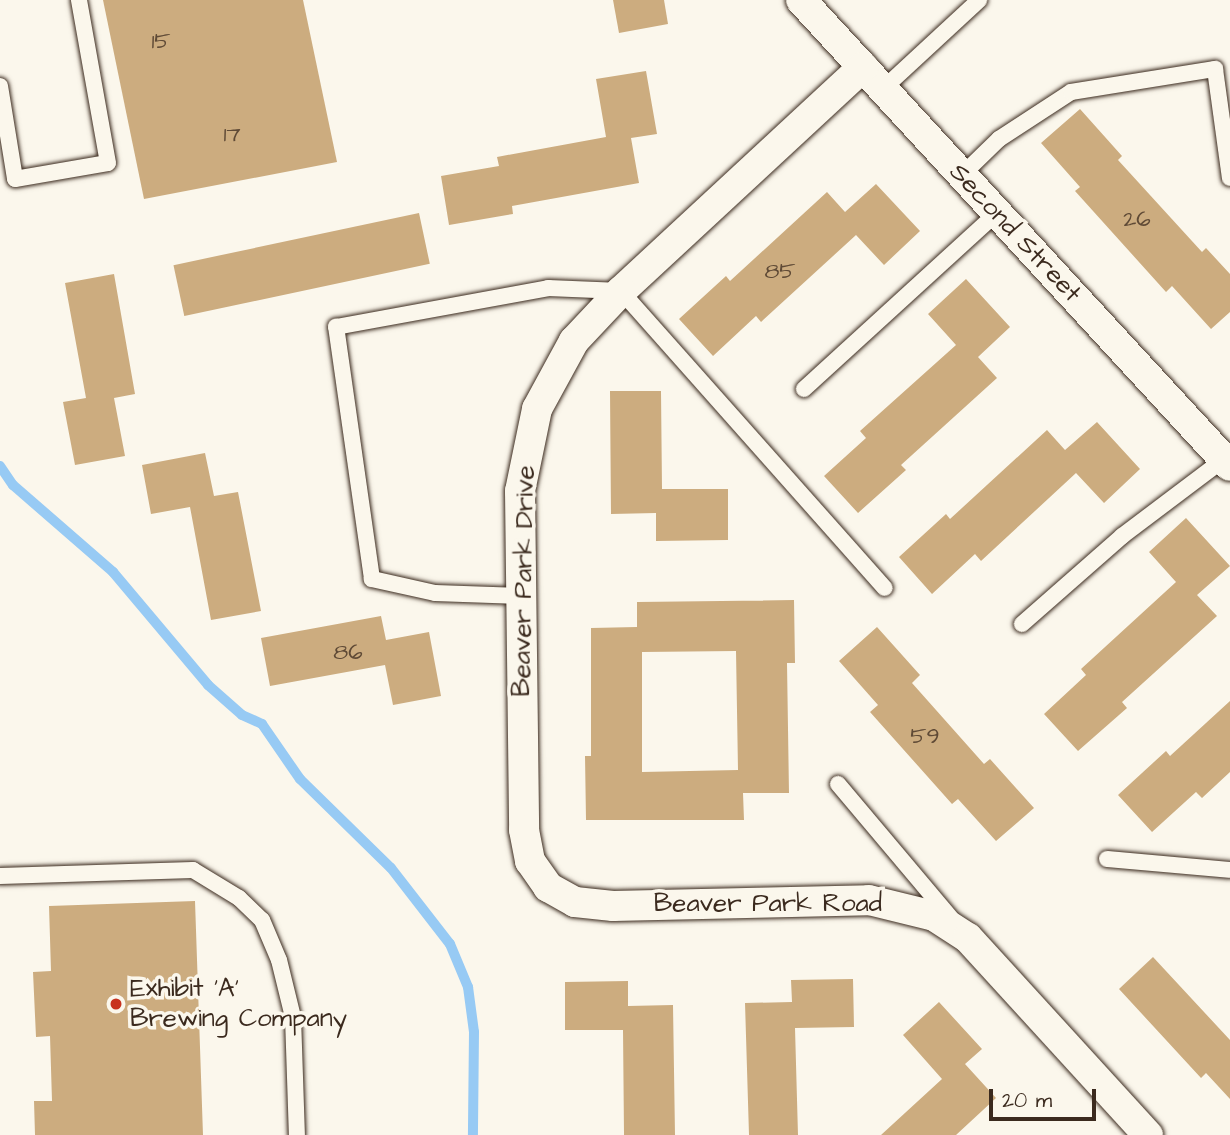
<!DOCTYPE html>
<html>
<head>
<meta charset="utf-8">
<style>
	body { margin:0 }
	#map { position:relative; width:1230px; height:1135px; overflow:hidden; background:#fbf7ec; font-family:"Architects Daughter",sans-serif }
	div>[style] { position:absolute }
	[style*='--x'] { left:calc(var(--x)*1px); top:calc(var(--y)*1px); width:calc(var(--w)*1px); rotate:calc(var(--a)*1deg) }
	.stream>* { height:10px; margin:-5px; padding:0 5px; transform-origin:5px; border-radius:5px; background:#97caf4 }
	.building>* { inset:0; background:#ccac7f; transform-origin:0 0 }
	.roads { filter:drop-shadow(0 0 2px #3b2a1e) drop-shadow(0 0 2px #3b2a1e) }
	.service>* { height:16px; margin:-8px; padding:0 8px; transform-origin:8px; border-radius:8px; background:#fbf7ec }
	.minor>* { height:30px; margin:-15px; padding:0 15px; transform-origin:15px; border-radius:15px; background:#fbf7ec }
	.dots>* { width:19px; height:19px; translate:-50% -50%; box-sizing:border-box; border:4px solid #fbf7ec; border-radius:50% }
	span { translate:-50% -50%; white-space:nowrap; text-align:center; line-height:1.15; -webkit-text-stroke:7px #fbf7ec; paint-order:stroke }
	.number-label { font-size:23px; color:#5f4a36 }
	.number-label span { -webkit-text-stroke-width:0 }
	.street-label { font-size:26px; color:#3b2a1e }
	.poi-label { font-size:26px; color:#3b2a1e }
	.left { translate:0 -50%; text-align:left }
	.scale { position:absolute; left:989px; top:1089px; width:107px; height:32px; box-sizing:border-box; border:4px solid #3b2a1e; border-top:0; padding-left:9px; font-size:21px; line-height:24px; white-space:nowrap; color:#3b2a1e; -webkit-text-stroke:5px #fbf7ec; paint-order:stroke }
</style>
</head>
<body>
<div id="map">
	<div class="stream">
		<i style="--x:0;--y:466;--w:23;--a:56"></i>
		<i style="--x:13;--y:485;--w:133;--a:41"></i>
		<i style="--x:113;--y:572;--w:148;--a:49.9"></i>
		<i style="--x:208;--y:685;--w:45;--a:41.4"></i>
		<i style="--x:242;--y:715;--w:22;--a:24"></i>
		<i style="--x:262;--y:724;--w:67;--a:55.4"></i>
		<i style="--x:300;--y:779;--w:127;--a:44.4"></i>
		<i style="--x:391;--y:868;--w:96;--a:52.2"></i>
		<i style="--x:450;--y:944;--w:47;--a:67.3"></i>
		<i style="--x:468;--y:987;--w:45;--a:82.4"></i>
		<i style="--x:474;--y:1032;--w:103;--a:90.6"></i>
	</div>
	<div class="building">
		<i style="clip-path:polygon(103px 0,303px 0,337px 162px,144px 199px)"></i>
		<i style="clip-path:polygon(613px 0,664px 0,668px 24px,619px 33px)"></i>
		<i style="clip-path:polygon(646px 71px,657px 134px,631px 138px,639px 183px,512px 206px,513px 214px,449px 225px,441px 176px,499px 166px,497px 157px,606px 137px,596px 79px)"></i>
		<i style="clip-path:polygon(1080px 109px,1122px 156px,1118px 160px,1202px 252px,1206px 248px,1230px 274px,1230px 312px,1211px 329px,1172px 286px,1166px 292px,1075px 191px,1080px 187px,1041px 143px)"></i>
		<i style="clip-path:polygon(876px 184px,920px 231px,884px 265px,856px 235px,761px 322px,756px 316px,713px 356px,679px 319px,726px 276px,730px 281px,827px 192px,845px 212px)"></i>
		<i style="left:419px;top:213px;width:52px;height:251px;rotate:78deg"></i>
		<i style="clip-path:polygon(114px 274px,135px 394px,114px 398px,125px 456px,75px 465px,63px 402px,86px 398px,65px 283px)"></i>
		<i style="clip-path:polygon(966px 279px,1010px 327px,978px 357px,997px 378px,901px 465px,906px 470px,858px 513px,824px 476px,866px 438px,860px 431px,956px 345px,928px 314px)"></i>
		<i style="clip-path:polygon(610px 391px,661px 391px,662px 489px,728px 489px,728px 540px,656px 541px,656px 513px,611px 514px)"></i>
		<i style="clip-path:polygon(1097px 422px,1140px 469px,1104px 503px,1076px 473px,981px 561px,975px 554px,932px 594px,899px 557px,946px 514px,950px 519px,1047px 430px,1065px 450px)"></i>
		<i style="clip-path:polygon(205px 453px,214px 496px,238px 492px,261px 611px,211px 620px,190px 507px,151px 514px,142px 465px)"></i>
		<i style="clip-path:polygon(1186px 518px,1230px 566px,1197px 595px,1217px 616px,1122px 702px,1127px 708px,1078px 751px,1044px 714px,1086px 675px,1081px 669px,1176px 582px,1149px 552px)"></i>
		<i style="clip-path:polygon(evenodd,794px 600px,795px 663px,787px 663px,789px 793px,743px 793px,744px 820px,586px 820px,585px 756px,591px 756px,591px 628px,637px 627px,637px 602px,794px 600px,736px 651px,738px 770px,642px 772px,642px 652px,736px 651px)"></i>
		<i style="clip-path:polygon(381px 616px,386px 640px,429px 632px,441px 696px,393px 705px,385px 665px,270px 686px,261px 638px)"></i>
		<i style="clip-path:polygon(877px 627px,920px 675px,912px 683px,984px 764px,990px 759px,1034px 808px,996px 841px,958px 799px,952px 804px,870px 712px,878px 705px,839px 661px)"></i>
		<i style="clip-path:polygon(1230px 701px,1230px 772px,1202px 798px,1196px 792px,1152px 832px,1118px 795px,1166px 751px,1170px 756px)"></i>
		<i style="clip-path:polygon(195px 901px,203px 1135px,35px 1135px,34px 1101px,52px 1101px,50px 1036px,36px 1037px,33px 972px,51px 971px,49px 906px)"></i>
		<i style="clip-path:polygon(1153px 957px,1230px 1040px,1230px 1099px,1206px 1073px,1201px 1078px,1119px 989px)"></i>
		<i style="clip-path:polygon(853px 979px,854px 1027px,795px 1028px,798px 1135px,749px 1135px,745px 1003px,792px 1002px,791px 980px)"></i>
		<i style="clip-path:polygon(628px 981px,628px 1006px,673px 1005px,675px 1135px,624px 1135px,623px 1030px,565px 1030px,565px 982px)"></i>
		<i style="clip-path:polygon(939px 1002px,982px 1049px,965px 1064px,996px 1098px,956px 1135px,881px 1135px,942px 1079px,903px 1035px)"></i>
	</div>
	<div class="roads">
		<div class="service">
			<i style="--x:0;--y:86;--w:94;--a:80.8"></i>
			<i style="--x:15;--y:179;--w:94;--a:-9.8"></i>
			<i style="--x:108;--y:163;--w:166;--a:-100.1"></i>
			<i style="--x:883;--y:89;--w:131;--a:-42.8"></i>
			<i style="--x:962;--y:175;--w:52;--a:-44.2"></i>
			<i style="--x:999;--y:139;--w:86;--a:-33.1"></i>
			<i style="--x:1071;--y:92;--w:146;--a:-9.1"></i>
			<i style="--x:1215;--y:69;--w:110;--a:82.2"></i>
			<i style="--x:804;--y:389;--w:261;--a:-42.4"></i>
			<i style="--x:521;--y:596;--w:86;--a:-178"></i>
			<i style="--x:435;--y:593;--w:65;--a:-167.5"></i>
			<i style="--x:372;--y:579;--w:255;--a:-98.1"></i>
			<i style="--x:336;--y:327;--w:216;--a:-10.4"></i>
			<i style="--x:548;--y:288;--w:73;--a:2.4"></i>
			<i style="--x:621;--y:291;--w:397;--a:48.4"></i>
			<i style="--x:1022;--y:624;--w:133;--a:-41.3"></i>
			<i style="--x:1122;--y:536;--w:128;--a:-37"></i>
			<i style="--x:838;--y:784;--w:174;--a:49.9"></i>
			<i style="--x:1107;--y:859;--w:123;--a:5.1"></i>
			<i style="--x:0;--y:876;--w:193;--a:-1.8"></i>
			<i style="--x:193;--y:870;--w:54;--a:31.3"></i>
			<i style="--x:239;--y:898;--w:32;--a:44"></i>
			<i style="--x:262;--y:920;--w:43;--a:67"></i>
			<i style="--x:279;--y:960;--w:59;--a:76.2"></i>
			<i style="--x:293;--y:1017;--w:118;--a:88.1"></i>
		</div>
		<div class="minor">
			<i style="--x:801;--y:0;--w:633;--a:47.37"></i>
			<i style="--x:863;--y:67;--w:330;--a:137.2"></i>
			<i style="--x:621;--y:291;--w:69;--a:133.2"></i>
			<i style="--x:574;--y:341;--w:77;--a:118.6"></i>
			<i style="--x:537;--y:409;--w:84;--a:101.7"></i>
			<i style="--x:520;--y:491;--w:339;--a:89.3"></i>
			<i style="--x:524;--y:830;--w:32;--a:79"></i>
			<i style="--x:530;--y:861;--w:32;--a:55"></i>
			<i style="--x:548;--y:887;--w:31;--a:29"></i>
			<i style="--x:575;--y:902;--w:38;--a:6"></i>
			<i style="--x:613;--y:906;--w:256;--a:-1.3"></i>
			<i style="--x:869;--y:900;--w:67;--a:13.8"></i>
			<i style="--x:934;--y:916;--w:40;--a:32.9"></i>
			<i style="--x:968;--y:938;--w:267;--a:47.6"></i>
		</div>
	</div>
	<div class="dots">
		<i style="left:116px;top:1004px;background:#c8321e"></i>
	</div>
	<div class="number-label">
		<span style="left:161px;top:41px">15</span>
		<span style="left:232px;top:134px">17</span>
		<span style="left:1137px;top:219px">26</span>
		<span style="left:780px;top:271px">85</span>
		<span style="left:348px;top:652px">86</span>
		<span style="left:925px;top:736px">59</span>
	</div>
	<div class="street-label">
		<span style="left:1015px;top:233px;rotate:47deg">Second Street</span>
		<span style="left:524px;top:581px;rotate:-89deg">Beaver Park Drive</span>
		<span style="left:768px;top:904px">Beaver Park Road</span>
	</div>
	<div class="poi-label">
		<span class="left" style="left:130px;top:1004px">Exhibit 'A'<br>Brewing Company</span>
	</div>
	<div class="scale">20 m</div>
</div>
</body>
</html>
